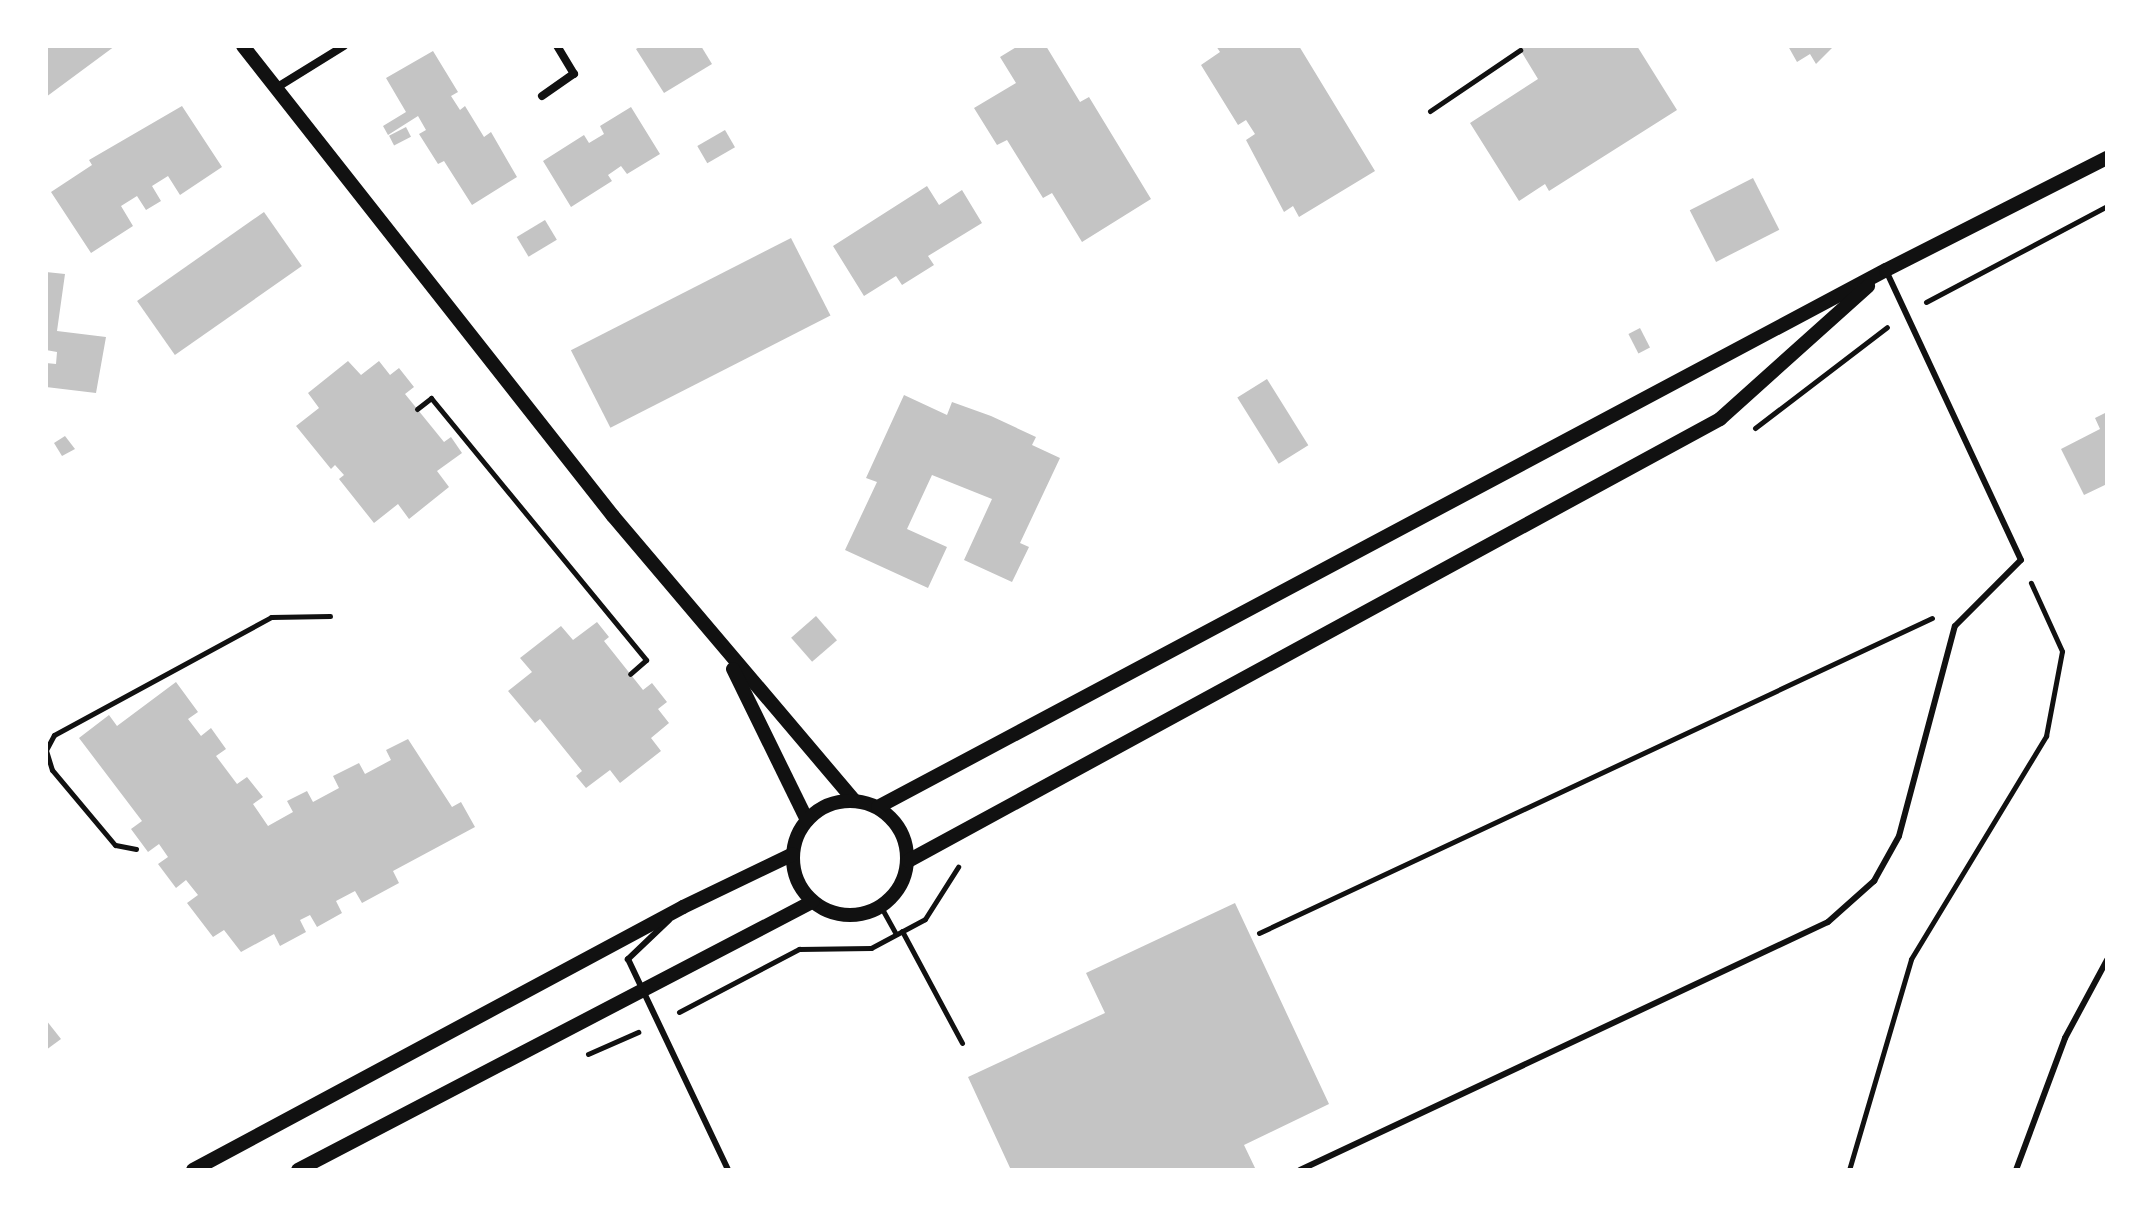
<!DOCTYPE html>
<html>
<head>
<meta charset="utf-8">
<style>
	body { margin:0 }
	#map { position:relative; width:2153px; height:1216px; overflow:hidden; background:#fff; font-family:"Varela Round",sans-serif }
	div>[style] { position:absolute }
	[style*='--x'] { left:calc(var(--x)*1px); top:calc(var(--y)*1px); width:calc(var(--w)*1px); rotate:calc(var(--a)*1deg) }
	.building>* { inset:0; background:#c4c4c4; transform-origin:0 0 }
	.path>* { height:5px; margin:-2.5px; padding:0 2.5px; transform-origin:2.5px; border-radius:2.5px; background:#111 }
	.service>* { height:6px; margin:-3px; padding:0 3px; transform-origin:3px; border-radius:3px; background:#111 }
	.minor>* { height:8px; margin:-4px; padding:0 4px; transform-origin:4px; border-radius:4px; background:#111 }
	.tertiary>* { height:14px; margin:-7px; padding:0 7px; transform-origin:7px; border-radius:7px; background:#111 }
	.tertiary>.ring { margin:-7px; padding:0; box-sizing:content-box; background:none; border:14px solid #111; border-radius:50% }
	span { translate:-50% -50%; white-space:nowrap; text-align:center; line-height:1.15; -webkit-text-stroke:8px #fff; paint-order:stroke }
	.frame { position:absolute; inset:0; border:48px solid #fff; pointer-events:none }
</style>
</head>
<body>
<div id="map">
	<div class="building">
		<i style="clip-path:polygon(46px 46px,115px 46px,46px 97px)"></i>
		<i style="clip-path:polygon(641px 46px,701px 46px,712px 64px,664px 93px,636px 49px)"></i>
		<i style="clip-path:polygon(1018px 46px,1046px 46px,1080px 102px,1089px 97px,1151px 199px,1082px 242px,1052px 193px,1043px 198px,1007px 140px,997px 145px,974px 108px,1016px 83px,1000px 57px)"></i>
		<i style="clip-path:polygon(1216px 46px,1299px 46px,1375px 171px,1299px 217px,1293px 206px,1284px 212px,1246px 140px,1255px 134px,1246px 120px,1238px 125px,1201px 65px,1220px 52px)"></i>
		<i style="clip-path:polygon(1518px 46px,1637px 46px,1677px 110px,1549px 191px,1545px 184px,1519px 201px,1470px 123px,1538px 79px)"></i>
		<i style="clip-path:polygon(1788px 46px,1834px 46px,1816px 64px,1810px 54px,1797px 62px)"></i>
		<i style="clip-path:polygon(433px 51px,458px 92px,451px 96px,460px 110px,465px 106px,484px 137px,491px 132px,517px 177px,472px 205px,444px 161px,438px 164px,419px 134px,426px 130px,418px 116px,388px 135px,383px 126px,406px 112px,386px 78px)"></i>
		<i style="clip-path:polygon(182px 106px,222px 167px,180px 195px,168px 176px,152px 186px,161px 201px,146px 210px,137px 196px,121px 206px,133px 226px,91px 253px,51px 192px,92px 165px,89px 160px)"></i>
		<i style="clip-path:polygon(631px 107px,660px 154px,627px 174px,621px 166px,608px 175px,612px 181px,571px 207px,543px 161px,584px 135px,589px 143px,604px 134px,600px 126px)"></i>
		<i style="left:406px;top:127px;width:11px;height:19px;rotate:63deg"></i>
		<i style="left:725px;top:130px;width:20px;height:32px;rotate:60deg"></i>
		<i style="left:1753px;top:178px;width:58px;height:71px;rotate:63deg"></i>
		<i style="clip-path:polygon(927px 186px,939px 205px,962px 190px,982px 223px,928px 256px,934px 265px,902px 285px,896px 276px,864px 296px,833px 246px)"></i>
		<i style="left:264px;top:212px;width:66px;height:155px;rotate:55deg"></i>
		<i style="left:545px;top:220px;width:23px;height:33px;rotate:59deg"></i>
		<i style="left:791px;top:238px;width:87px;height:247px;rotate:63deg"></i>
		<i style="clip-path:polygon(46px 272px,65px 274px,57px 331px,106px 337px,96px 393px,46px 387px,46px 363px,56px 364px,57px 352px,46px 350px)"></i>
		<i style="left:1640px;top:328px;width:22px;height:13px;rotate:63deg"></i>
		<i style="clip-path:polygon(348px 361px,361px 375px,379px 361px,390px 375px,399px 368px,414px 387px,405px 394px,444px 442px,451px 437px,462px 453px,437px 471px,449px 487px,409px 519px,398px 504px,374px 523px,339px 479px,344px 475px,335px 465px,331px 469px,296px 426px,319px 408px,308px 393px)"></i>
		<i style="left:1267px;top:379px;width:78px;height:35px;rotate:58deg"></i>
		<i style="clip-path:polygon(904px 395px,947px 415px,952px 402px,991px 416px,1036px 437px,1032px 445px,1060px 458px,1020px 543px,1029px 547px,1012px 582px,964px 560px,992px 499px,932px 475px,907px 529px,947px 547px,928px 588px,845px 550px,877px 482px,866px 478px)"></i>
		<i style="clip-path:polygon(2107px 412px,2107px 484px,2084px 495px,2061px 449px,2100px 429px,2095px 418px)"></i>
		<i style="clip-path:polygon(65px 436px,75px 449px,62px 456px,54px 443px)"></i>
		<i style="left:816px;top:616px;width:32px;height:33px;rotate:49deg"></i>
		<i style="clip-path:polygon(597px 622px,609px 637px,604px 641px,643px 690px,652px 683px,667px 702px,658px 709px,669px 723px,651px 738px,661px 751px,620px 783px,610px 770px,586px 788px,576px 776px,582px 771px,540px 719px,535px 723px,508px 691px,532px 672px,520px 658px,561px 626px,573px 640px)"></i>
		<i style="clip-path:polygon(176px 682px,198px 712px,188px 719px,201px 736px,211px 728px,226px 749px,216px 756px,237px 784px,247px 777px,263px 797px,253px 804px,268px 826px,293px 812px,287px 801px,307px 791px,313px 802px,339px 788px,333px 776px,359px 763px,365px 774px,391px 760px,386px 750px,408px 739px,452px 807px,461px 802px,475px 827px,393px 871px,399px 883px,362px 903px,355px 891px,336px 901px,342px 913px,317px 927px,310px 915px,300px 920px,306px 932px,280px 946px,274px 934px,241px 952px,224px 930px,213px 937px,187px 903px,198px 895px,186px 880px,176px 888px,158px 864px,168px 857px,159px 844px,148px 852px,131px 829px,142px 821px,79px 738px,109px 715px,117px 726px)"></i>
		<i style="clip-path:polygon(1235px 903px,1329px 1104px,1244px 1145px,1256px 1170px,1011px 1170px,968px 1077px,1105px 1013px,1086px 973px)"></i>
		<i style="clip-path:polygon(46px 1020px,61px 1039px,46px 1050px)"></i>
	</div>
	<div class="path">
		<i style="--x:1430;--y:111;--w:109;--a:-34.1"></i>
		<i style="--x:1926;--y:302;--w:205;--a:-27.9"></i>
		<i style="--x:417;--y:409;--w:18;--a:-38"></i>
		<i style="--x:431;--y:398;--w:339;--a:50.6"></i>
		<i style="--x:646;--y:660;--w:21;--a:139"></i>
		<i style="--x:1755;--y:428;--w:166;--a:-37.4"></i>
		<i style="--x:136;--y:849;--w:21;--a:-169"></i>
		<i style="--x:115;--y:845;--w:98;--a:-130"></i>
		<i style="--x:52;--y:770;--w:21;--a:-107"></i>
		<i style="--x:46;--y:750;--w:17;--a:-62"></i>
		<i style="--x:54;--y:735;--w:247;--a:-28.5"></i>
		<i style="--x:271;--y:617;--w:59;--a:-1"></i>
		<i style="--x:881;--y:907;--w:31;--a:61"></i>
		<i style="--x:902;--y:931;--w:127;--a:61.8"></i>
		<i style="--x:1259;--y:933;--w:743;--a:-25.08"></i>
		<i style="--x:679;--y:1012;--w:136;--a:-27.7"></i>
		<i style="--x:799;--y:949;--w:72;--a:-0.8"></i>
		<i style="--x:871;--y:948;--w:61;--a:-28.2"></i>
		<i style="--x:925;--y:919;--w:62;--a:-57.6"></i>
		<i style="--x:588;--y:1054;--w:55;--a:-23.7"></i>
		<i style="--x:1849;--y:1170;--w:220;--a:-73.6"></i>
		<i style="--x:1911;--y:959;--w:261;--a:-58.8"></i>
		<i style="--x:2046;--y:736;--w:86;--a:-79.3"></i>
		<i style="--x:2062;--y:651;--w:75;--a:-114.5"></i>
	</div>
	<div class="service">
		<i style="--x:669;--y:920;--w:57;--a:136.4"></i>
		<i style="--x:628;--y:959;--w:233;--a:64.6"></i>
		<i style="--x:1300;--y:1170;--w:583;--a:-25.16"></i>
		<i style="--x:1828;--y:922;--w:62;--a:-41.7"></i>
		<i style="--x:1874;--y:881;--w:51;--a:-60.9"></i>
		<i style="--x:1899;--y:836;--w:217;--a:-75.1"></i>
		<i style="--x:1955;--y:626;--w:93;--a:-45"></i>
		<i style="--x:2021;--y:560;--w:320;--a:-115"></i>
		<i style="--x:2016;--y:1170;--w:141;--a:-69.6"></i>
		<i style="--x:2065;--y:1038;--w:89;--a:-61.7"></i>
	</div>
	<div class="minor">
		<i style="--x:276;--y:88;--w:80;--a:-31.7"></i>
		<i style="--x:542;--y:96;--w:39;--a:-35"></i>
		<i style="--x:574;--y:74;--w:33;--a:-121"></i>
	</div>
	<div class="tertiary">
		<i style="--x:243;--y:46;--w:598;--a:51.79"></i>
		<i style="--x:613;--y:516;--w:372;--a:49.7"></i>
		<i style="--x:733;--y:669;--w:168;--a:63.9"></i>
		<i class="ring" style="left:793px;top:801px;width:100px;height:100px"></i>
		<i style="--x:878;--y:807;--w:1142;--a:-28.05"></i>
		<i style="--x:1886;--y:270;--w:248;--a:-26.9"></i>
		<i style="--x:908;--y:861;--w:925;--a:-28.56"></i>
		<i style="--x:1720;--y:419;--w:199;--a:-41.9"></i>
		<i style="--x:193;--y:1170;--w:556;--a:-28.22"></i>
		<i style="--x:683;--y:907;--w:122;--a:-25.7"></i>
		<i style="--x:298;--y:1170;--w:580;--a:-27.54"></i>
	</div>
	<div class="frame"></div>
</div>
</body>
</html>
